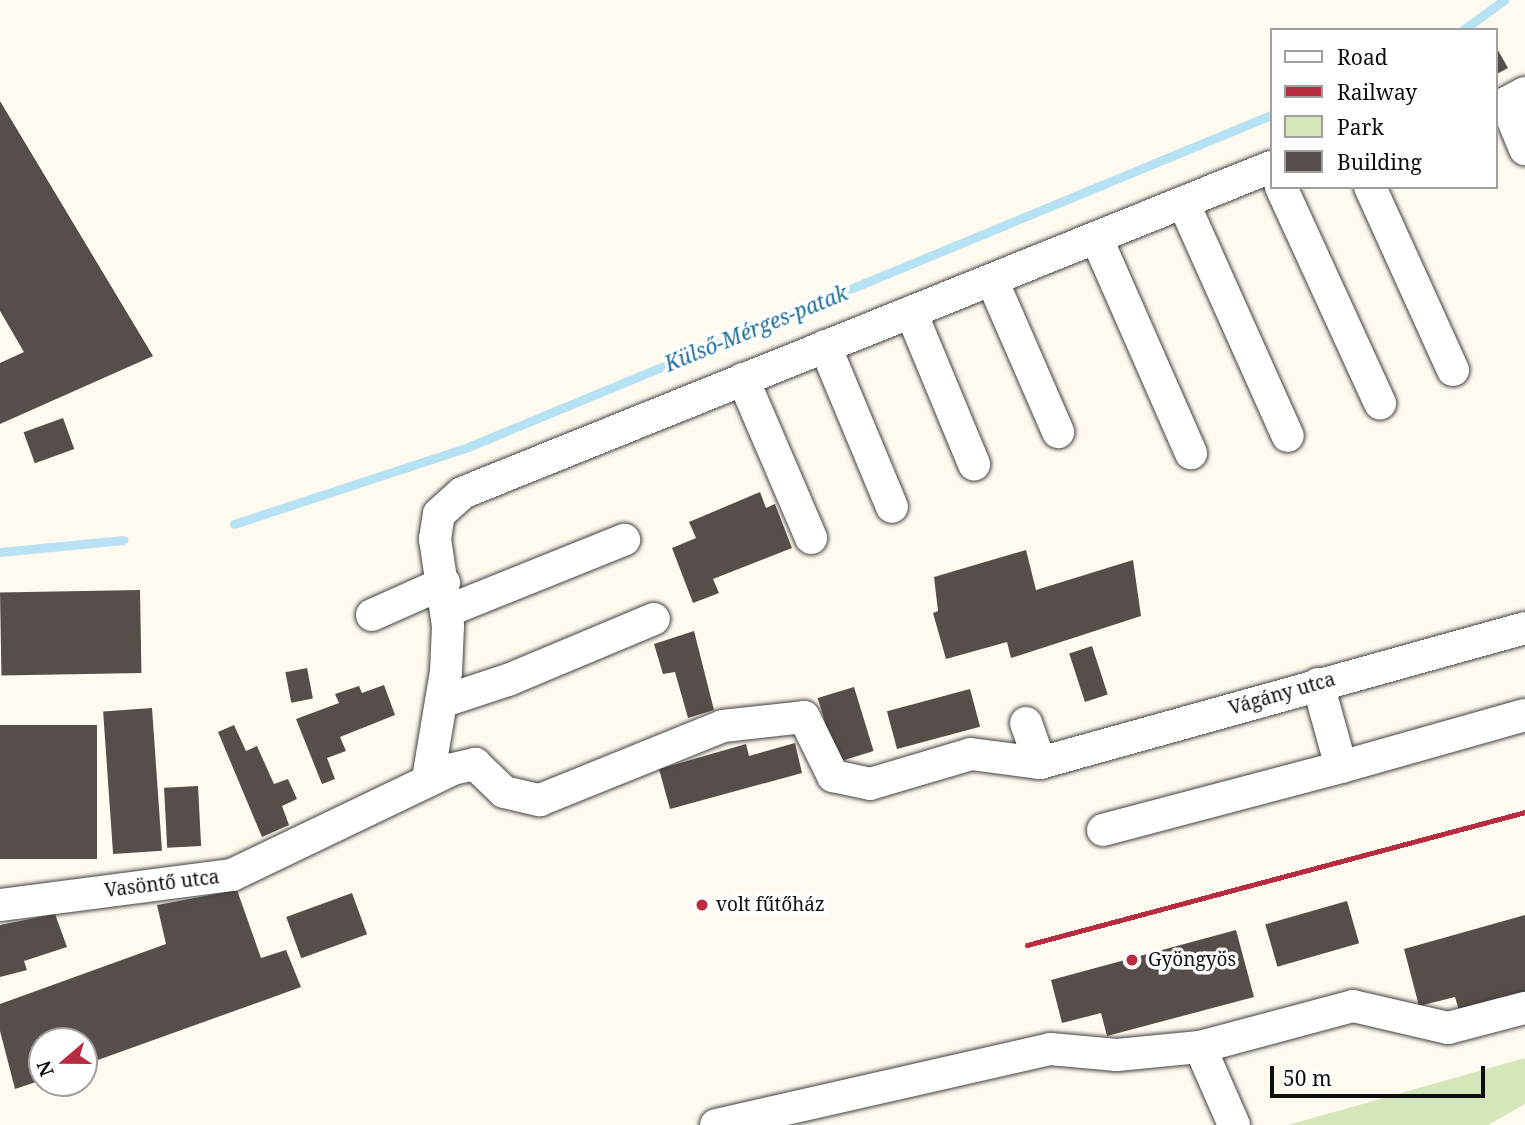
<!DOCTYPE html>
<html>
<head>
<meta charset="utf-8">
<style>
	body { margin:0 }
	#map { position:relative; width:1525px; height:1125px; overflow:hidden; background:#fefaef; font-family:"Noto Serif",serif }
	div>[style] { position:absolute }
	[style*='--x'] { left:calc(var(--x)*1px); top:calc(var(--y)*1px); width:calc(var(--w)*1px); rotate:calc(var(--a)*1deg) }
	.green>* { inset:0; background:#d5e7ba }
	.stream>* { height:9px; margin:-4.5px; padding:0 4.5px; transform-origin:4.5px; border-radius:4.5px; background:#b6e2f3 }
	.building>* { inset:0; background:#564e4a; transform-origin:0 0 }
	.roads { filter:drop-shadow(0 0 2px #414141) drop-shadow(0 0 2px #414141) }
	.minor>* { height:32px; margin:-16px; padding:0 16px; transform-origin:16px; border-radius:16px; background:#fff }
	.rail>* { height:5px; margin:-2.5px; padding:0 2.5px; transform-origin:2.5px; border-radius:2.5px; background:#b72c3f }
	.dots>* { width:19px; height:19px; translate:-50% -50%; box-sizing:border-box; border:4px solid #fff; border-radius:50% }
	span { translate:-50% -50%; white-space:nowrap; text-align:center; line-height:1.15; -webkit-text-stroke:7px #fff; paint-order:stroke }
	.street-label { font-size:19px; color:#0e0e0e }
	.poi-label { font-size:19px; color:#0e0e0e }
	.left { translate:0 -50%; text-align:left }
	.water-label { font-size:21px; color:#1d6e99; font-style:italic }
	.legend { position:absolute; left:1270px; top:28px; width:228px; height:161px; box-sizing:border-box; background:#fff; border:2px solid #9f9f9f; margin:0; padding:9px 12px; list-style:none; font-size:21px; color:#0e0e0e }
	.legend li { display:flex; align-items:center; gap:14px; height:35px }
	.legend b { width:35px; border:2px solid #9f9f9f }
	.north { position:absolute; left:28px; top:1027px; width:70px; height:70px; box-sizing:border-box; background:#fff; border:2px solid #9f9f9f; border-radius:50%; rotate:250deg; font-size:19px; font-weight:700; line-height:28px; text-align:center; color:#0e0e0e }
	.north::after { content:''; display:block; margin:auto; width:24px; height:32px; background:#b72c3f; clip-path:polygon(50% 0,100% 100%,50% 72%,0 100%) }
	.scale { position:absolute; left:1270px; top:1066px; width:215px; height:32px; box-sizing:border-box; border:4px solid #0e0e0e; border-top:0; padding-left:9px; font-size:21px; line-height:24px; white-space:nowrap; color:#0e0e0e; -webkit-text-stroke:5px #fff; paint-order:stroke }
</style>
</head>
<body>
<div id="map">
	<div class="green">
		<i style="clip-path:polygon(1525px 1058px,1525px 1104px,1488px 1125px,1288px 1125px)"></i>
	</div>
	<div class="stream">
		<i style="--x:1463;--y:30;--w:51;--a:-36.2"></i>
		<i style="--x:234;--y:524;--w:246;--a:-18.2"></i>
		<i style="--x:468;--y:447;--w:869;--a:-22.46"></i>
		<i style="--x:0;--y:552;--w:124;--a:-5.6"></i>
	</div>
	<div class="building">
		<i style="clip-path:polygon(1495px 45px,1508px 68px,1495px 75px)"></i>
		<i style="clip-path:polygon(0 101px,153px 356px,0 424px,0 363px,24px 352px,0 311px)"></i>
		<i style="left:63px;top:418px;width:33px;height:42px;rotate:70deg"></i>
		<i style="clip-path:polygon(760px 492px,766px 508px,775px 504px,792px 548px,713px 579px,719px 593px,693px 603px,672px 548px,696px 538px,689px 522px)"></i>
		<i style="clip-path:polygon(1026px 550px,1036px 590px,1133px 560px,1141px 616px,1011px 658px,1007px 642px,946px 659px,933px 613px,938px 611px,934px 577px)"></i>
		<i style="left:140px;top:590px;width:83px;height:140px;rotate:89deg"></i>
		<i style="clip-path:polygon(694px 631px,714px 710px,688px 718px,675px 672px,663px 674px,654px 644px)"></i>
		<i style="left:1092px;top:646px;width:51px;height:24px;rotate:72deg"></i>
		<i style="left:307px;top:668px;width:31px;height:22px;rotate:79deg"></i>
		<i style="clip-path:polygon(384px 685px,395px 715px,340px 737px,346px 751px,327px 758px,335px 779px,322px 784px,296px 719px,339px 703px,335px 694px,359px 686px,362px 693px)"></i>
		<i style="left:854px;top:687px;width:67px;height:38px;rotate:73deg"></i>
		<i style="left:970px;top:689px;width:39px;height:86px;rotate:75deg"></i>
		<i style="left:152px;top:708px;width:143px;height:49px;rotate:86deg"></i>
		<i style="left:97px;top:725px;width:134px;height:97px;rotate:90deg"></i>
		<i style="clip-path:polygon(234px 725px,246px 751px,257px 746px,274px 784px,288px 779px,297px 799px,282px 806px,289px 825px,262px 837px,218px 732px)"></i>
		<i style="clip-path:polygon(795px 743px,802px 773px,670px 809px,659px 769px,746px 744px,749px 756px)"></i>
		<i style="left:198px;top:786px;width:60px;height:34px;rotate:87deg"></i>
		<i style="clip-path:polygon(237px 890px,261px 958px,286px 950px,301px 987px,84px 1065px,84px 1041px,42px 1041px,42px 1080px,15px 1089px,0 1031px,0 1004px,166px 944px,157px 905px)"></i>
		<i style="left:352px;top:893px;width:44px;height:70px;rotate:70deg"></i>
		<i style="left:1347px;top:901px;width:44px;height:85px;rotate:74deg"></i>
		<i style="clip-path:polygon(55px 914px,67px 947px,24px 961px,27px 970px,0 977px,0 925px)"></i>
		<i style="clip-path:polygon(1525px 915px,1525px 1001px,1461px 1017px,1455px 997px,1419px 1006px,1404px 949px)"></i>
		<i style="clip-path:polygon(1236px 930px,1254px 997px,1107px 1036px,1101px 1013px,1062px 1023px,1051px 980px)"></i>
	</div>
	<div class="roads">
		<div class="minor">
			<i style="--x:1525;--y:93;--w:21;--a:152"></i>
			<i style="--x:1506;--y:103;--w:50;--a:67.6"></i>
			<i style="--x:1281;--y:187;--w:238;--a:65.4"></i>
			<i style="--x:1370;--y:187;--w:201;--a:65.6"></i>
			<i style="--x:1184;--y:204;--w:254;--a:65.9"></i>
			<i style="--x:1097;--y:239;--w:234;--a:66.3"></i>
			<i style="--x:992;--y:280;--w:166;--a:66.5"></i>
			<i style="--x:911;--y:312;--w:165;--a:67.5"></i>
			<i style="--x:825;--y:346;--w:174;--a:67.4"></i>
			<i style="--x:743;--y:379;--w:173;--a:66.8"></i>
			<i style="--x:447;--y:611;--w:191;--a:-21.9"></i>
			<i style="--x:372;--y:615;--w:79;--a:-24"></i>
			<i style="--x:1318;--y:684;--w:86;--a:74.5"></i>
			<i style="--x:1341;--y:767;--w:191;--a:-15.8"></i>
			<i style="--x:441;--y:702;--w:71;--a:-18.2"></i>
			<i style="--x:508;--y:680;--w:158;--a:-22.7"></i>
			<i style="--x:1026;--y:723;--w:42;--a:70.7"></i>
			<i style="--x:428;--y:779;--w:109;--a:-80.5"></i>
			<i style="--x:446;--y:672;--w:46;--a:-87.5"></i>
			<i style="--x:448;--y:626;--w:88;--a:-98.5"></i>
			<i style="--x:435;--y:539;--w:25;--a:-81"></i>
			<i style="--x:439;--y:514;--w:31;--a:-42"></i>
			<i style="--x:462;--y:493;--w:872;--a:-21.95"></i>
			<i style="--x:1103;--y:830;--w:246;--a:-14.8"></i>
			<i style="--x:0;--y:905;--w:234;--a:-7.4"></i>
			<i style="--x:232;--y:875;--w:245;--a:-25.6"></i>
			<i style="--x:453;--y:769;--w:23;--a:-13"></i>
			<i style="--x:475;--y:764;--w:40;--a:44"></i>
			<i style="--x:504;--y:792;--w:37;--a:13"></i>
			<i style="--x:540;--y:800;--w:197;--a:-22"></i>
			<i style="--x:723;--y:726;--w:81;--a:-6.3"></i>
			<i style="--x:804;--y:717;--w:66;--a:63.8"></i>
			<i style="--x:833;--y:776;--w:38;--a:12"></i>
			<i style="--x:870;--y:784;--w:105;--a:-16.5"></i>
			<i style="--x:971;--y:754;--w:70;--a:7.4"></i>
			<i style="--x:1040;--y:763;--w:503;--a:-15.55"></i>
			<i style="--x:1200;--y:1047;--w:85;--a:66.4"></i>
			<i style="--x:716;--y:1125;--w:343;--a:-12.8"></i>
			<i style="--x:1050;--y:1049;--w:67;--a:5.1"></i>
			<i style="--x:1117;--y:1055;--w:83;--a:-5.5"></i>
			<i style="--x:1200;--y:1047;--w:158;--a:-15"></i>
			<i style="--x:1353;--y:1006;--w:98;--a:13"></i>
			<i style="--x:1448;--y:1028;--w:80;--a:-14.6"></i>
		</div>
	</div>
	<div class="rail">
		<i style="--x:1027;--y:945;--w:515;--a:-14.95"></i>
	</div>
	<div class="dots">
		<i style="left:702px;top:905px;background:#b72c3f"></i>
		<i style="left:1132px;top:960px;background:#b72c3f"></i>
	</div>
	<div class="street-label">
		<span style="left:1282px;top:694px;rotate:-16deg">Vágány utca</span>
		<span style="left:162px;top:884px;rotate:-7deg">Vasöntő utca</span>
	</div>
	<div class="poi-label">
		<span class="left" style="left:716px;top:905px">volt fűtőház</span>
		<span class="left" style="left:1148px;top:960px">Gyöngyös</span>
	</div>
	<div class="water-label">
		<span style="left:756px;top:328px;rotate:-22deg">Külső-Mérges-patak</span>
	</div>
	<ul class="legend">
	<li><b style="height:9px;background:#fff"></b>Road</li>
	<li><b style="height:9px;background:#b72c3f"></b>Railway</li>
	<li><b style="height:19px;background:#d5e7ba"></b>Park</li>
	<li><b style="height:19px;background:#564e4a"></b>Building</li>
	</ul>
	<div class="north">N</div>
	<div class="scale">50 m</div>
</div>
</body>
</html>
